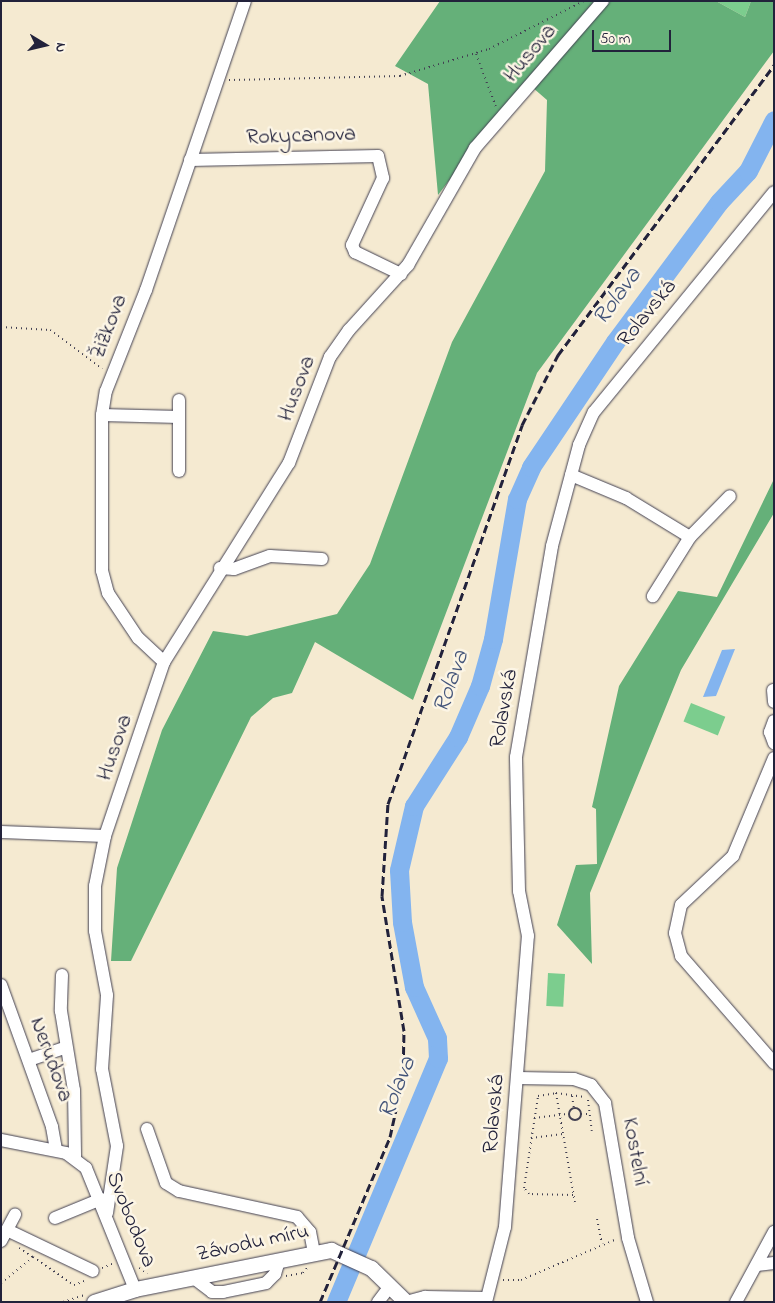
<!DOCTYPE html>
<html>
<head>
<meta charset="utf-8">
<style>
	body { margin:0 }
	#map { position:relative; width:775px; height:1303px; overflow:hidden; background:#f5ead1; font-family:"Indie Flower",sans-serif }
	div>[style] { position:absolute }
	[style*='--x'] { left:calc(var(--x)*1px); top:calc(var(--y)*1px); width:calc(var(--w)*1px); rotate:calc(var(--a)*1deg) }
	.green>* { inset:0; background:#7ccd8e; transform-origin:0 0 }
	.forest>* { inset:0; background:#65b079 }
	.water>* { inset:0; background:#83b4ef }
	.river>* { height:19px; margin:-9.5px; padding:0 9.5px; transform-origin:9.5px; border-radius:9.5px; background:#83b4ef }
	.path>* { height:2px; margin-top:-1px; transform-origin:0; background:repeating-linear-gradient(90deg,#424052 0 1px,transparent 0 5px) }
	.path>.ring { margin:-1px; padding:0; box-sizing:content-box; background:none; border:2px solid #424052; border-radius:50% }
	.roads { filter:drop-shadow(0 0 1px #424052) drop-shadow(0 0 1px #424052) }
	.minor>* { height:12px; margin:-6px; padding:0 6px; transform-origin:6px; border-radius:6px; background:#fff }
	.major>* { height:15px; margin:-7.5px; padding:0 7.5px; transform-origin:7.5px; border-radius:7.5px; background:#fff }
	.rail>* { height:3px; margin-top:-1.5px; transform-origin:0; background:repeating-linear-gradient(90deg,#22223b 0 8px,transparent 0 12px) }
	span { translate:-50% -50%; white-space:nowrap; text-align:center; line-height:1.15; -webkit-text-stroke:5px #fcf5e5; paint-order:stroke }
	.street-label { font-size:22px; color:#22223b }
	.water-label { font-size:24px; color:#44557a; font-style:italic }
	.frame { position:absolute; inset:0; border:2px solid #22223b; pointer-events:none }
	.north { position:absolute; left:20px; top:20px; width:50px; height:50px; -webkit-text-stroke:4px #fcf5e5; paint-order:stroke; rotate:99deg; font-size:14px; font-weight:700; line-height:20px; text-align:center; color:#22223b }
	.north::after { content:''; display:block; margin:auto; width:18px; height:22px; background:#22223b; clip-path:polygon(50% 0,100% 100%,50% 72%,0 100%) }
	.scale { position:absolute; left:592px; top:30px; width:79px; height:22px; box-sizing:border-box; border:2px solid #22223b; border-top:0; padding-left:6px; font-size:15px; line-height:18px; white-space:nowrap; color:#22223b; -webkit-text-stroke:4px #fcf5e5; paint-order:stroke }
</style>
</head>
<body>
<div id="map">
	<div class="green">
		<i style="clip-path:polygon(716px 1px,751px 1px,745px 17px)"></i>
		<i style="left:691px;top:703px;width:37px;height:20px;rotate:22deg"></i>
		<i style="left:548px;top:973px;width:17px;height:33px;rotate:3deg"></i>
	</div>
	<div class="forest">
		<i style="clip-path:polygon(440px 1px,716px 1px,745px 17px,751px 1px,774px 1px,774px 51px,537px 373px,413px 700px,315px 642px,292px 693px,273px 698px,251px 717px,131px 961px,111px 961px,117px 868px,162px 730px,213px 631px,247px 636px,337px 614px,370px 564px,452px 342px,545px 171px,547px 100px,525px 81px,438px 195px,428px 84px,395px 66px)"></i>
		<i style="clip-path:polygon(774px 479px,774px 513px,681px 670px,590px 893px,592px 964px,557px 925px,576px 865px,597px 864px,596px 809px,592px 807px,619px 686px,678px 591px,717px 597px)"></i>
	</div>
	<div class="water">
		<i style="clip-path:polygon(735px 649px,716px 696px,703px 697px,722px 650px)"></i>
	</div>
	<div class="river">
		<i style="--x:336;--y:1302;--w:264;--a:-67.3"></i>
		<i style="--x:438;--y:1058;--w:20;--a:-93"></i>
		<i style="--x:437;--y:1038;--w:56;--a:-114.3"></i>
		<i style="--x:414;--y:987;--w:66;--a:-100.5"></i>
		<i style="--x:402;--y:922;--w:52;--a:-93.3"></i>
		<i style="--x:399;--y:870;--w:66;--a:-76.8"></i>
		<i style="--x:414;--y:806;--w:82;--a:-57.5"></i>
		<i style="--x:458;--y:737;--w:56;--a:-66.7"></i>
		<i style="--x:480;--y:686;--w:49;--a:-74.5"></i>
		<i style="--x:493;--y:639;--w:142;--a:-80.3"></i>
		<i style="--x:517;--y:499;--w:35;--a:-66"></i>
		<i style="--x:531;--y:467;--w:151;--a:-56.1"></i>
		<i style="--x:615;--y:342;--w:174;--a:-53.4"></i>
		<i style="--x:719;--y:202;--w:42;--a:-46.9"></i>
		<i style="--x:748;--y:171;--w:57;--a:-63"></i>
	</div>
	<div class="path">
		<i style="--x:476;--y:54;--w:57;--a:69.3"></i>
		<i style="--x:229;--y:80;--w:171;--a:-1.3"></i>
		<i style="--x:400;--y:76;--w:93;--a:-16.9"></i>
		<i style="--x:489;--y:49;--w:106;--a:-26.8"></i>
		<i style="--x:1;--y:327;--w:49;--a:3.5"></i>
		<i style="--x:50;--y:330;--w:65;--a:36.9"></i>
		<i style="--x:556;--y:1093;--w:112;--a:80.2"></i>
		<i style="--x:572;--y:1096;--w:12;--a:81"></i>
		<i style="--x:588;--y:1100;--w:31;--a:83"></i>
		<i class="ring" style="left:569px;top:1108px;width:10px;height:10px"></i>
		<i style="--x:581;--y:1114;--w:10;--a:0"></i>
		<i style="--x:534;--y:1118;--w:35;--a:-7"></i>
		<i style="--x:531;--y:1138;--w:32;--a:-7"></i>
		<i style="--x:573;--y:1195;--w:44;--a:-178.7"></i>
		<i style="--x:529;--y:1194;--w:8;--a:-130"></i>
		<i style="--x:524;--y:1188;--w:93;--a:-81.3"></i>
		<i style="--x:538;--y:1096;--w:18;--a:-9"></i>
		<i style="--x:556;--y:1093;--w:29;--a:8"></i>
		<i style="--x:597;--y:1219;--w:25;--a:79"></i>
		<i style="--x:19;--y:1248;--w:17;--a:33"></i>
		<i style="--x:102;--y:1268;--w:11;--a:-22"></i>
		<i style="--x:139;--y:1268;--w:10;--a:37"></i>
		<i style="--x:286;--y:1276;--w:17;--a:-10"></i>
		<i style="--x:303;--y:1273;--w:8;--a:-50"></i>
		<i style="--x:503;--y:1280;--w:18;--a:0"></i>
		<i style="--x:521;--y:1280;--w:104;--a:-23.1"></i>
		<i style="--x:1;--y:1283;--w:41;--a:-39.1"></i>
		<i style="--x:33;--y:1257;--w:50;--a:34.3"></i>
		<i style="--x:74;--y:1285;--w:14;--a:-21"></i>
		<i style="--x:3;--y:1302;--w:6;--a:0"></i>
		<i style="--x:63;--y:1302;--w:22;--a:-18"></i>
	</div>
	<div class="roads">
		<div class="minor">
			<i style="--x:190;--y:160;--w:188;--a:-1.2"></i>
			<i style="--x:378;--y:156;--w:23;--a:77"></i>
			<i style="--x:383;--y:178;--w:74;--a:114.8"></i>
			<i style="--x:352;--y:245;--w:8;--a:67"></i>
			<i style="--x:355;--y:252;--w:51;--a:25.6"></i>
			<i style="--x:179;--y:400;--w:71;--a:90"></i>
			<i style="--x:102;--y:415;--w:77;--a:1.5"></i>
			<i style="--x:571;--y:475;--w:60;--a:22.7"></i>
			<i style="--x:626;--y:498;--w:75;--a:31.4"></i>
			<i style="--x:690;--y:537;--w:70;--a:122.1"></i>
			<i style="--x:690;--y:537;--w:57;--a:-45.7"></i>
			<i style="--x:220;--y:568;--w:14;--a:4"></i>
			<i style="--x:234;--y:569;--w:38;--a:-20"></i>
			<i style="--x:270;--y:556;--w:52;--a:3.3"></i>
			<i style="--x:164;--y:662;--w:35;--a:-137"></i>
			<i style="--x:138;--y:638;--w:54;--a:-123.7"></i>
			<i style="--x:108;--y:593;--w:23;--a:-105"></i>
			<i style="--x:102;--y:571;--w:156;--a:-90"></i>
			<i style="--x:102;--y:415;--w:24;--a:-81"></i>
			<i style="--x:106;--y:391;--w:109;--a:-68.4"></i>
			<i style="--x:146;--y:290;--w:305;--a:-71.1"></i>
			<i style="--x:773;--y:690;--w:12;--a:85"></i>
			<i style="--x:774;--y:721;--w:12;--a:110"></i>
			<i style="--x:770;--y:732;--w:12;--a:70"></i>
			<i style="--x:774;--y:758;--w:106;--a:112.7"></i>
			<i style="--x:733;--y:856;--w:71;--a:136.7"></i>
			<i style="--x:681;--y:905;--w:29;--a:102"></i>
			<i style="--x:675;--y:933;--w:24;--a:75"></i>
			<i style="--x:681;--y:956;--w:142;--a:49"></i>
			<i style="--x:1;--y:832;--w:104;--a:2.2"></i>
			<i style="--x:62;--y:975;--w:36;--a:92"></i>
			<i style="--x:61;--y:1011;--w:80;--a:80.7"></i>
			<i style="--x:74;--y:1090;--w:67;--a:89.1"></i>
			<i style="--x:1;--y:985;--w:151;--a:70.2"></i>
			<i style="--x:52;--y:1127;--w:23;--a:80"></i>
			<i style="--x:29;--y:1060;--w:39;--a:-19"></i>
			<i style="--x:518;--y:1078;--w:56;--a:1"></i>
			<i style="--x:574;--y:1079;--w:18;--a:19"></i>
			<i style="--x:591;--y:1085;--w:23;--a:52"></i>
			<i style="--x:605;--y:1103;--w:137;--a:80.3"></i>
			<i style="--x:628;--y:1238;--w:67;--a:73.5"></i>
			<i style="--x:147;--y:1129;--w:57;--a:70.6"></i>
			<i style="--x:166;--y:1183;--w:15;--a:32"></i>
			<i style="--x:179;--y:1191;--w:121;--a:12.4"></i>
			<i style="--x:297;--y:1217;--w:20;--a:49"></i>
			<i style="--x:310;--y:1232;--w:21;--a:79"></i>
			<i style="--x:1;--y:1140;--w:66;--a:11.3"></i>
			<i style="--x:66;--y:1153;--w:25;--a:37"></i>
			<i style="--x:86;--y:1168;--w:131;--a:68"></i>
			<i style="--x:107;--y:1213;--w:68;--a:-81.5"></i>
			<i style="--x:117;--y:1146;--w:78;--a:-101"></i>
			<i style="--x:102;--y:1069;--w:74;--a:-86.1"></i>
			<i style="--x:107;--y:995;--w:65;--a:-100.6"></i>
			<i style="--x:95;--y:931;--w:45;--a:-90"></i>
			<i style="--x:95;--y:886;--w:51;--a:-78.7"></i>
			<i style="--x:105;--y:836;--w:184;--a:-71.3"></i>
			<i style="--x:164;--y:662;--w:235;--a:-57.9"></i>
			<i style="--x:289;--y:463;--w:114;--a:-68.9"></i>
			<i style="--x:330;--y:357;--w:33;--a:-55"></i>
			<i style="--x:349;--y:330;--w:88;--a:-47.8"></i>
			<i style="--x:408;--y:265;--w:135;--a:-60.2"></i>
			<i style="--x:475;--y:148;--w:195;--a:-49"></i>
			<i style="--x:55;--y:1218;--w:50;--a:-22.4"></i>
			<i style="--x:7;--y:1230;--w:95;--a:25.5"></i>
			<i style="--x:1;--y:1241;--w:30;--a:-62"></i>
			<i style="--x:757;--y:1265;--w:17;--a:-7"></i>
			<i style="--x:195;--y:1279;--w:21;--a:37"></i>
			<i style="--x:212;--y:1292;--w:11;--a:0"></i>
			<i style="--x:223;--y:1292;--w:44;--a:-11.8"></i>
			<i style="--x:266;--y:1283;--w:13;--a:-45"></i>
			<i style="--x:275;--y:1274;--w:14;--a:-73"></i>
			<i style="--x:378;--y:1302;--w:20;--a:-53"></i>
			<i style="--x:406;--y:1302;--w:20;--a:-15"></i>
			<i style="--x:425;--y:1297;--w:61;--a:0.9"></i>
			<i style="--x:486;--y:1302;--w:77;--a:-75.8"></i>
			<i style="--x:505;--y:1227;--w:292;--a:-85.5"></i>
			<i style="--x:528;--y:936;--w:46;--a:-101.3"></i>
			<i style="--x:519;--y:891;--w:134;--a:-91.3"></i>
			<i style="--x:516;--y:757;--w:214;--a:-80.3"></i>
			<i style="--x:552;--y:546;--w:105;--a:-75"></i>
			<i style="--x:579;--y:445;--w:36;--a:-66"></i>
			<i style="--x:594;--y:412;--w:284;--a:-50.7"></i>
			<i style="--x:736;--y:1302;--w:80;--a:-61.5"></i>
		</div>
		<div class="major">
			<i style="--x:94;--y:1302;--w:43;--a:-17.6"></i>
			<i style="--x:135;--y:1289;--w:200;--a:-11.3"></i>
			<i style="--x:331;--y:1250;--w:44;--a:24.2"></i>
			<i style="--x:371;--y:1268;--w:49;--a:44.2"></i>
		</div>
	</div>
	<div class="rail">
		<i style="--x:320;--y:1302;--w:179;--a:-67"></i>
		<i style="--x:390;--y:1137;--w:60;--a:-77.6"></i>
		<i style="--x:403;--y:1078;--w:47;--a:-88.8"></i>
		<i style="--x:404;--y:1031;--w:137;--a:-99.3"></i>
		<i style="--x:382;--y:896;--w:92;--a:-86.3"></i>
		<i style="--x:388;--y:804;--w:402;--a:-70.5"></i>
		<i style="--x:522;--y:425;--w:79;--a:-62.8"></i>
		<i style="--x:558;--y:355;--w:362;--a:-53.3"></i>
	</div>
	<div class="street-label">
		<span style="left:531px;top:54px;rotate:-50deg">Husova</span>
		<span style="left:301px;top:137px;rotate:-2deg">Rokycanova</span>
		<span style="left:648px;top:314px;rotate:-51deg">Rolavská</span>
		<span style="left:110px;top:327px;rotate:-69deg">Žižkova</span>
		<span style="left:298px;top:389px;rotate:-69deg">Husova</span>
		<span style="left:505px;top:709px;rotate:-80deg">Rolavská</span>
		<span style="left:116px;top:748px;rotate:-71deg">Husova</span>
		<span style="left:50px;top:1060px;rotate:70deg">Nerudova</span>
		<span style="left:495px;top:1114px;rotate:-85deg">Rolavská</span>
		<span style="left:634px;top:1152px;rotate:80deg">Kostelní</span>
		<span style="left:130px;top:1220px;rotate:68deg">Svobodova</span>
		<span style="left:253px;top:1244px;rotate:-12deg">Závodu míru</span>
	</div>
	<div class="water-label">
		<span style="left:618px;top:297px;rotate:-54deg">Rolava</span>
		<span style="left:452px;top:682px;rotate:-70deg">Rolava</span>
		<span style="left:398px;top:1088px;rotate:-68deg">Rolava</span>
	</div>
	<div class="frame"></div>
	<div class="north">N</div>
	<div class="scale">50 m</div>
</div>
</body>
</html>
